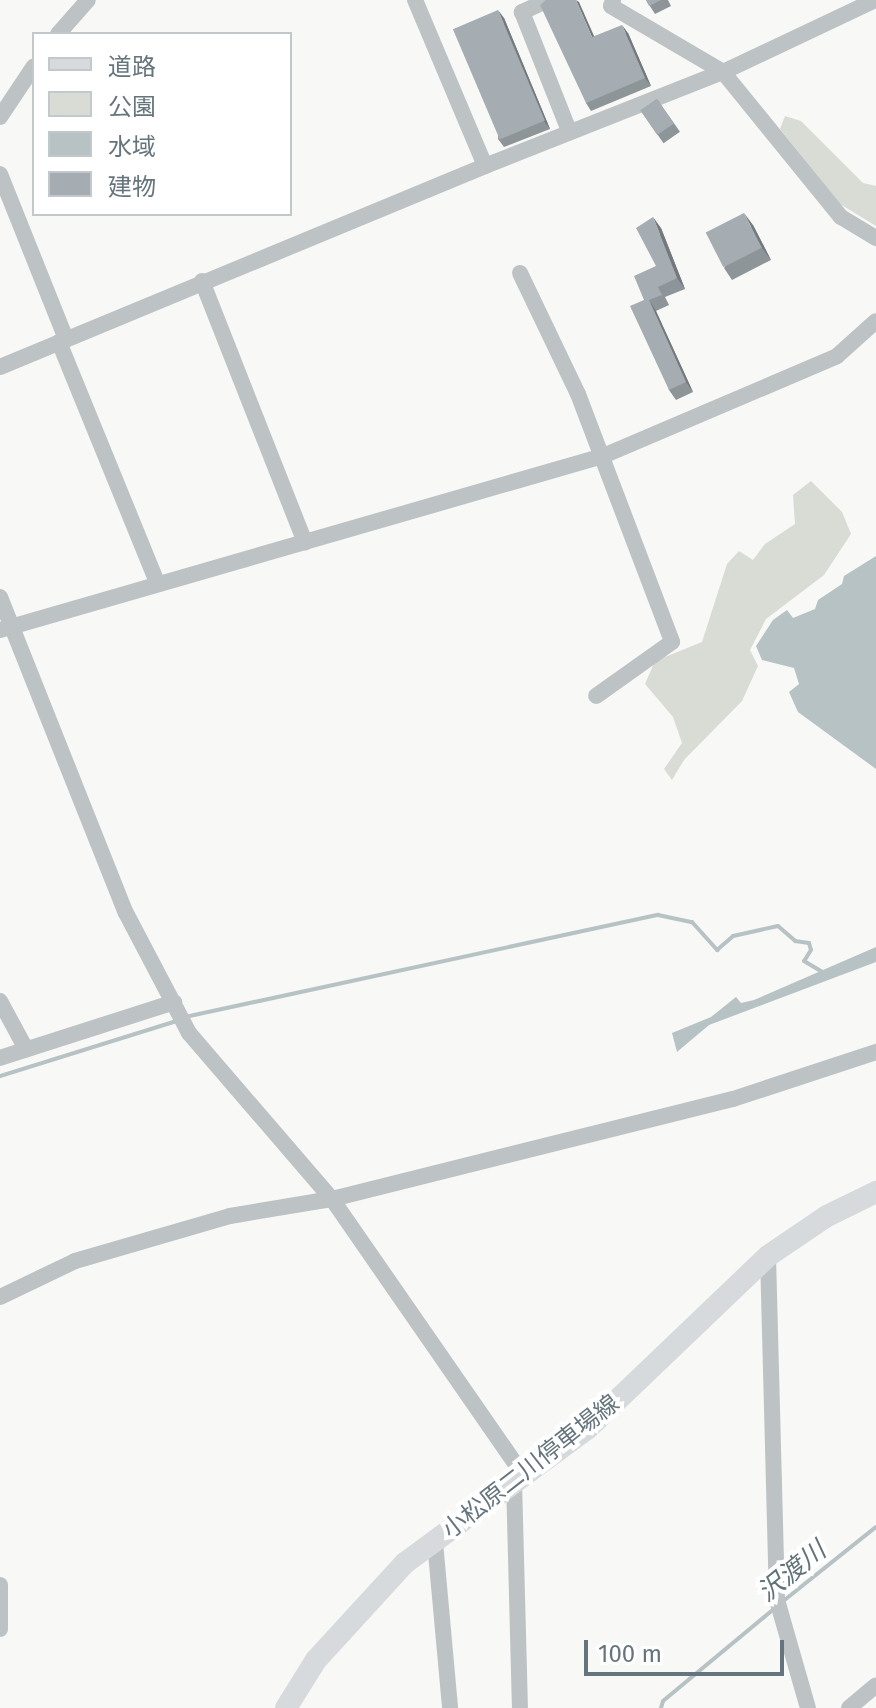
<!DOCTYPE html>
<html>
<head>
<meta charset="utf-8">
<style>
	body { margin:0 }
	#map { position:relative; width:876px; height:1708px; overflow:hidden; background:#f8f8f6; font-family:"Fira Sans","Noto Sans JP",sans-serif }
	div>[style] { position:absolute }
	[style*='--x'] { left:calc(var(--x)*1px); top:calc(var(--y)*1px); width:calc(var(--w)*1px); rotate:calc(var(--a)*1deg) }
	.green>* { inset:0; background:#d8dcd5 }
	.water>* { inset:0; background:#b7c2c5 }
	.stream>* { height:4px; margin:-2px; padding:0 2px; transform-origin:2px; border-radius:2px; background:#b7c2c5 }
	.minor>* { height:16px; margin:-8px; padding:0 8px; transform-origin:8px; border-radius:8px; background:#bdc2c5 }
	.major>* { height:22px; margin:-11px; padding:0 11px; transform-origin:11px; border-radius:11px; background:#d6dadd }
	.wall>* { inset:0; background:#8e9599; transform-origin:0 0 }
	.shaded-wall>* { inset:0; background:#74797d }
	.building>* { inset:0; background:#a5adb2; transform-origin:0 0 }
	span { translate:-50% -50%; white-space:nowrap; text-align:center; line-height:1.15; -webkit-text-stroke:8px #fff; paint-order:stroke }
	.street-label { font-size:24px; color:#66757d }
	.water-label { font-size:26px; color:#617378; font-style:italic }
	.legend { position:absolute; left:32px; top:32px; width:260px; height:184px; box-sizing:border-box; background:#fff; border:2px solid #c2c8cb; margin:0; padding:10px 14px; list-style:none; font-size:24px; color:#66757d }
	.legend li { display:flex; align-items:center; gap:16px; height:40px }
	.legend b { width:40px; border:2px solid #c2c8cb }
	.scale { position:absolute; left:584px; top:1640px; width:200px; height:36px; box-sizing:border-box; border:4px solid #66757d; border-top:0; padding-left:10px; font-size:24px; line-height:28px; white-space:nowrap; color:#66757d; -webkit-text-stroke:6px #fff; paint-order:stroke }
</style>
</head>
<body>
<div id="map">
	<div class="green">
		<i style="clip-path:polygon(785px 116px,801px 121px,863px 183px,876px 186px,876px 226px,840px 204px,780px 129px)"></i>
		<i style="clip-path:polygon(811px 481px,842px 512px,851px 534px,824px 575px,766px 619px,750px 650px,758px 666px,742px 701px,684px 760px,672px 780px,664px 769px,682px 743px,673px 717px,645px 684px,655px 661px,702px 642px,727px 564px,739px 551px,753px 560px,765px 544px,795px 524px,793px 495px)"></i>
	</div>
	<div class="water">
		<i style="clip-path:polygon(876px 556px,876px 769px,798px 712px,789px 692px,799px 684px,794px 668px,762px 660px,756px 646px,773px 620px,787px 610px,793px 618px,815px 609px,818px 600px,842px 584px,844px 576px)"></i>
		<i style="clip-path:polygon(876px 947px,876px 962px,709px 1025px,677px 1052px,672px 1033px,711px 1017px,736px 997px,741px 1003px,754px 1000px)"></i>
	</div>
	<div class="stream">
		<i style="--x:185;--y:1017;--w:484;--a:-12.2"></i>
		<i style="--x:658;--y:915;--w:35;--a:12"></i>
		<i style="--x:692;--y:922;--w:38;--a:48"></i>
		<i style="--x:717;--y:950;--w:21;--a:-41"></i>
		<i style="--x:733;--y:936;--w:46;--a:-12.5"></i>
		<i style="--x:778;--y:926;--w:23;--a:41"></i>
		<i style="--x:795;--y:941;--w:14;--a:8"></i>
		<i style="--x:809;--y:943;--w:7;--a:74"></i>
		<i style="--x:811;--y:950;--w:13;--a:122"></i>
		<i style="--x:804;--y:961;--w:21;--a:31"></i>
		<i style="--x:0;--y:1076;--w:185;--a:-17.3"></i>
		<i style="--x:782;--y:1602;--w:120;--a:-38.6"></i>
		<i style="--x:661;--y:1708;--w:7;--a:-74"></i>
		<i style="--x:663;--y:1701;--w:146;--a:-39.7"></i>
	</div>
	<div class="minor">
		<i style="--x:415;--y:0;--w:180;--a:67.1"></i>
		<i style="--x:485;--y:166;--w:256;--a:-21.6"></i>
		<i style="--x:723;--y:72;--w:168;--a:-25.3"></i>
		<i style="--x:548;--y:0;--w:29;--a:155"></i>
		<i style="--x:522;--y:12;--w:128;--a:68.4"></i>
		<i style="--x:613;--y:0;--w:6;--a:108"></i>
		<i style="--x:611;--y:6;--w:130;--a:30.5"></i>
		<i style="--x:723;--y:72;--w:187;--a:50.9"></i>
		<i style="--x:841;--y:217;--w:41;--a:31"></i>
		<i style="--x:58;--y:34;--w:45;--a:-48.6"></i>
		<i style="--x:0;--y:117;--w:61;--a:-56.3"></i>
		<i style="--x:0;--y:174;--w:178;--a:68.2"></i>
		<i style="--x:520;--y:273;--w:134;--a:64.4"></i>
		<i style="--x:578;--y:394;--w:265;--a:69.2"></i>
		<i style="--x:672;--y:642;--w:93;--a:144.6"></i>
		<i style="--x:202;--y:281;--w:281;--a:68.5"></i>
		<i style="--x:59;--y:342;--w:261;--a:67.8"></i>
		<i style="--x:0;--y:367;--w:525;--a:-22.51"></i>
		<i style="--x:0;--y:597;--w:340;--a:68.3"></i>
		<i style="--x:126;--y:913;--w:136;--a:62.3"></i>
		<i style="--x:189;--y:1033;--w:219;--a:49.3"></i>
		<i style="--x:332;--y:1199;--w:336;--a:55.3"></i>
		<i style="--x:0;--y:630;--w:628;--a:-16.1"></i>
		<i style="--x:603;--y:456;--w:254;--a:-23.1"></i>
		<i style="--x:837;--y:356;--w:52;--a:-41.9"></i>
		<i style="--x:0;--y:1001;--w:55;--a:61.6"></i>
		<i style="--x:0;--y:1058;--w:183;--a:-17.8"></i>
		<i style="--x:768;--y:1256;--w:344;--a:88.5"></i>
		<i style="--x:777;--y:1600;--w:112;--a:74"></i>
		<i style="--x:0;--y:1297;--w:83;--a:-25.6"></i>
		<i style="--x:75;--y:1261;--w:161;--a:-16.2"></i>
		<i style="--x:230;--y:1216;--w:103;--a:-9.5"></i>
		<i style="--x:332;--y:1199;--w:413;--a:-14"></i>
		<i style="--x:733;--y:1099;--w:151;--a:-18.2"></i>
		<i style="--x:514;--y:1481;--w:227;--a:88.5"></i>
		<i style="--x:435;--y:1542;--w:167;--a:84.8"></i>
		<i style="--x:0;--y:1585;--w:44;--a:90"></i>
		<i style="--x:849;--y:1708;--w:35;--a:-40"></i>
	</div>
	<div class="major">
		<i style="--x:286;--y:1708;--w:57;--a:-58"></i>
		<i style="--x:316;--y:1660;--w:132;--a:-47.5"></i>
		<i style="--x:405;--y:1563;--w:226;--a:-36.4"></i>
		<i style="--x:587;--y:1429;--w:250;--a:-43.7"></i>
		<i style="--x:768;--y:1256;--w:71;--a:-34.1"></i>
		<i style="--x:827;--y:1216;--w:55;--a:-26.1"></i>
	</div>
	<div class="wall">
		<i style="clip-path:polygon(646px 0,668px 0,671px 6px,655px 14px)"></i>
		<i style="clip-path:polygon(504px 18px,550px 129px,504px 147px,498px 139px)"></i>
		<i style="clip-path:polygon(628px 33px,651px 86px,591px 111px,586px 103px,594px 36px)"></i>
		<i style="left:657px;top:99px;width:40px;height:20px;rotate:55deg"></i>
		<i style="clip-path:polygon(753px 225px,771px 260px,732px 280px,724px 268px)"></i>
		<i style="clip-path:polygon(661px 228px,685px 289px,665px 297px,669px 305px,656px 311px,693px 392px,676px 400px,669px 390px,644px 300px,656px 266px)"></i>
	</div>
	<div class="shaded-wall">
		<i style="clip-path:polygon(576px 0,579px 2px,598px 45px,592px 37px)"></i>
		<i style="clip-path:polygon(498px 10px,504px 18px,550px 129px,544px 121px)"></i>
		<i style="clip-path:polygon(622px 25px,628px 33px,651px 86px,645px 78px)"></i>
		<i style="clip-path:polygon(744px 213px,753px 225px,771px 260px,762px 248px)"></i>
		<i style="clip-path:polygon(653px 217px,661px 228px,685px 289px,677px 278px)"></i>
		<i style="clip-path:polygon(649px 300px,656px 311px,693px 392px,686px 382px)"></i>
	</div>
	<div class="building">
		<i style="clip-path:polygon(546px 0,576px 0,592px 37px,622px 25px,645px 78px,586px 103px,540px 5px)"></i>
		<i style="clip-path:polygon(646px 0,661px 0,649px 6px)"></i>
		<i style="left:498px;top:10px;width:120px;height:49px;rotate:67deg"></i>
		<i style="left:657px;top:99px;width:30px;height:20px;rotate:56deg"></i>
		<i style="left:744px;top:213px;width:39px;height:43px;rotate:63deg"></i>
		<i style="clip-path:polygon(653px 217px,677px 278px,658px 287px,662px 295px,649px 300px,686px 382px,669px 390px,630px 306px,644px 300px,634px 276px,656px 266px,636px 228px)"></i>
	</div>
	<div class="street-label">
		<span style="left:531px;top:1467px;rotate:-38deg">小松原二川停車場線</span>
	</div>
	<div class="water-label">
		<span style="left:792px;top:1572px;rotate:-39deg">沢渡川</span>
	</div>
	<ul class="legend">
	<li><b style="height:10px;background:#d6dadd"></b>道路</li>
	<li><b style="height:22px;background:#d8dcd5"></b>公園</li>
	<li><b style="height:22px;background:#b7c2c5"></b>水域</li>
	<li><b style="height:22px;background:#a5adb2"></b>建物</li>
	</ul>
	<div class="scale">100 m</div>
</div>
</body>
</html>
